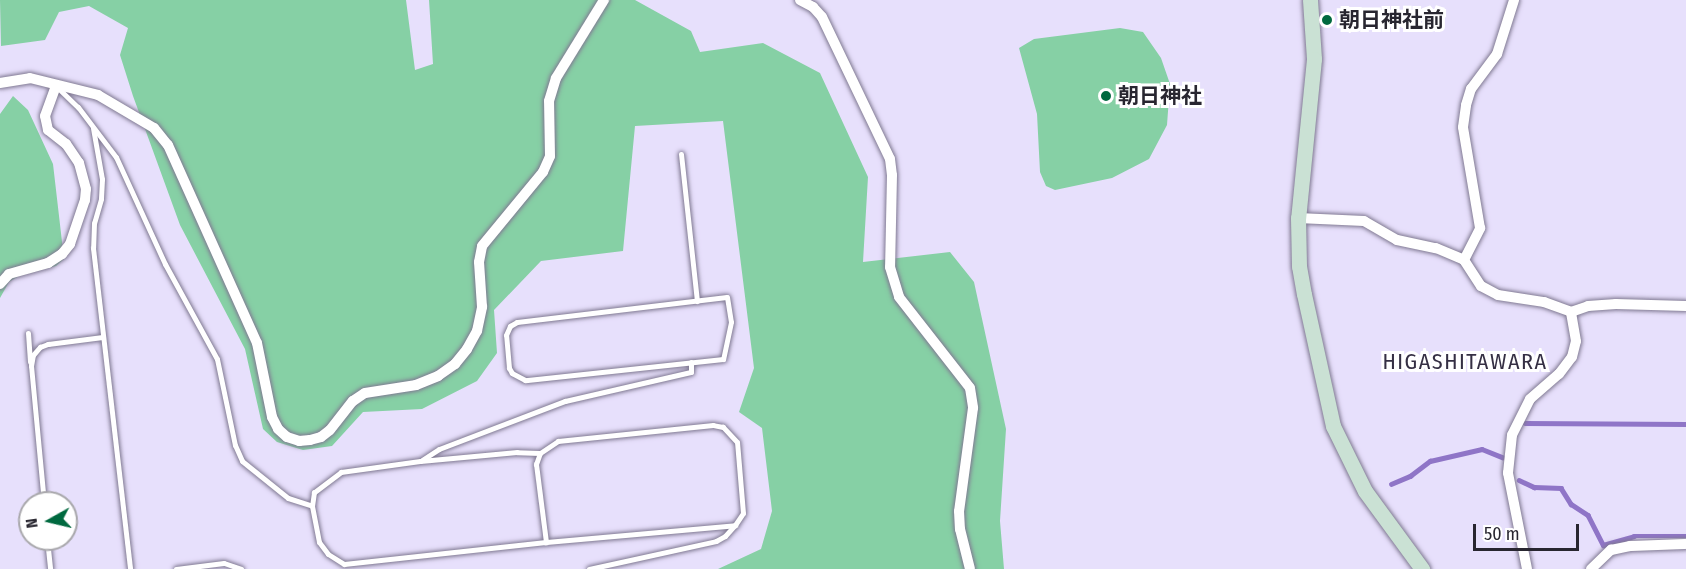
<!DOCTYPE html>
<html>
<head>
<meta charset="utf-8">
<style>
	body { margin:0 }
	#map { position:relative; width:1686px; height:569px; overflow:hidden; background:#e7e0fc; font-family:"Fira Sans Condensed","Noto Sans JP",sans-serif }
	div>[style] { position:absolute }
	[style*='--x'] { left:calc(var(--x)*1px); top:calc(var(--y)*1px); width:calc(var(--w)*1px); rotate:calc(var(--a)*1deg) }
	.green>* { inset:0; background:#86d0a5 }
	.stream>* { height:4.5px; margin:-2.25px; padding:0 2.25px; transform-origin:2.25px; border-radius:2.25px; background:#8f75c7 }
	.roads { filter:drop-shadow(0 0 2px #807992) drop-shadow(0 0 2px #807992) }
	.lane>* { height:5px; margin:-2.5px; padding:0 2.5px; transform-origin:2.5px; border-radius:2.5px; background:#fff }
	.street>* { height:10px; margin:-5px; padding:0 5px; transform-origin:5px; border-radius:5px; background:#fff }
	.secondary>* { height:15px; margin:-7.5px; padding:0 7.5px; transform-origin:7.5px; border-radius:7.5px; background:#cae1d4 }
	.dots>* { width:16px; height:16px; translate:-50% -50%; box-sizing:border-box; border:3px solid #fff; border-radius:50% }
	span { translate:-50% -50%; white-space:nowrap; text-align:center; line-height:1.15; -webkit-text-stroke:6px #fff; paint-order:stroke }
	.poi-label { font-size:21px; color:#282630; font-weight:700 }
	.left { translate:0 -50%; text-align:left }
	.neighbourhood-label { font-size:22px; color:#352f44; letter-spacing:1.5px }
	.north { position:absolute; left:18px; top:491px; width:60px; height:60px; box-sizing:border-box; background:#fff; border:2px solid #a9a8ac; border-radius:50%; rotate:262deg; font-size:16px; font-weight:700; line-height:24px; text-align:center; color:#282630 }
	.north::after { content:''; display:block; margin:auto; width:21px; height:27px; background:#00693f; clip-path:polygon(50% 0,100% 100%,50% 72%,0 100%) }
	.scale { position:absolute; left:1473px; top:524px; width:106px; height:27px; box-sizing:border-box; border:3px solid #282630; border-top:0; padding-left:8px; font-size:18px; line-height:21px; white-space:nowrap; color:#282630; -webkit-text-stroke:4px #fff; paint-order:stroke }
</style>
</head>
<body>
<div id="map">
	<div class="green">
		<i style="clip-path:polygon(0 0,406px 0,415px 70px,433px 64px,429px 0,635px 0,691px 31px,700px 52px,763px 43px,820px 73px,868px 177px,863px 262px,950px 252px,974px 282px,1006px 429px,1000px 521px,1004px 569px,718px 569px,761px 549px,772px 511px,762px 428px,739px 412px,754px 368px,723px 121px,635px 126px,623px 251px,541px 261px,494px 310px,497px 353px,477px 381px,422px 409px,363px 412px,332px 446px,303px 450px,277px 442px,263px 429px,245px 349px,180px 225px,133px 96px,120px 55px,128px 28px,89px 6px,59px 12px,45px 40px,1px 46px)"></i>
		<i style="clip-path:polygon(1120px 28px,1143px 32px,1161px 58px,1170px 84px,1167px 125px,1149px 159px,1112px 178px,1055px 190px,1046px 186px,1040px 172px,1037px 114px,1019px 48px,1034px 39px)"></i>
		<i style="clip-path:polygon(13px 96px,28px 110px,53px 164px,64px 259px,56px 266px,19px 276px,9px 282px,0 298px,0 114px)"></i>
	</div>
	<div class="stream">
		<i style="--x:1525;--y:423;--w:161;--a:0.4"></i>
		<i style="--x:1519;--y:480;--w:17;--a:25"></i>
		<i style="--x:1534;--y:487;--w:27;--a:2"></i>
		<i style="--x:1561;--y:488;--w:19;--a:58"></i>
		<i style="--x:1571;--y:504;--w:20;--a:33"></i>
		<i style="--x:1588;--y:515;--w:34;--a:63"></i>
		<i style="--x:1603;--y:545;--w:32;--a:-16"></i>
		<i style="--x:1634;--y:536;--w:52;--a:0"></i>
		<i style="--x:1391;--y:484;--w:21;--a:-23"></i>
		<i style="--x:1410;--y:476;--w:25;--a:-37"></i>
		<i style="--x:1430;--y:461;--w:53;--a:-13"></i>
		<i style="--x:1482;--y:449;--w:22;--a:22"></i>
	</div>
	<div class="roads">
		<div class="lane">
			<i style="--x:58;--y:88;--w:28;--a:44"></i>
			<i style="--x:78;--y:107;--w:63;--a:52.8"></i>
			<i style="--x:116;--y:157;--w:118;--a:65.4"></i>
			<i style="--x:165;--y:264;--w:108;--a:61.3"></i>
			<i style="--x:217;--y:359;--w:88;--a:78.2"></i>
			<i style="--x:235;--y:445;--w:17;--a:66"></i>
			<i style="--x:242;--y:461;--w:59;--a:38.8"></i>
			<i style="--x:288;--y:498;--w:25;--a:18"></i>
			<i style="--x:93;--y:128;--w:52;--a:80"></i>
			<i style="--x:102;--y:179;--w:20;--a:93"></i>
			<i style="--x:101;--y:199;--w:25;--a:106"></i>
			<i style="--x:94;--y:223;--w:25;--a:92"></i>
			<i style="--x:93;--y:248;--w:323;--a:83.4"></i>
			<i style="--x:681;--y:154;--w:148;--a:83.8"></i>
			<i style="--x:727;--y:297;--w:25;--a:81"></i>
			<i style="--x:731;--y:322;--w:38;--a:102"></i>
			<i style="--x:723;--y:359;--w:199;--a:173.9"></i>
			<i style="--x:525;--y:380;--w:15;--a:-152"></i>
			<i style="--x:512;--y:373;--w:6;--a:-121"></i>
			<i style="--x:509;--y:368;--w:33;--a:-95"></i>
			<i style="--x:506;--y:335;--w:10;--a:-66"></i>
			<i style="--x:510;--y:326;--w:8;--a:-30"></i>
			<i style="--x:517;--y:322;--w:211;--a:-6.8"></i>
			<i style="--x:28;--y:333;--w:29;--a:86"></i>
			<i style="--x:540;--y:453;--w:23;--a:-178"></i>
			<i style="--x:517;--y:452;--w:97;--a:174.7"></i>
			<i style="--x:420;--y:461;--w:80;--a:172.1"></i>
			<i style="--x:341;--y:472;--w:34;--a:143"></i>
			<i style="--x:314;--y:492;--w:14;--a:98"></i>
			<i style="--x:312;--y:506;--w:37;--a:79"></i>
			<i style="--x:319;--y:542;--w:15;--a:53"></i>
			<i style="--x:328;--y:554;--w:19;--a:32"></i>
			<i style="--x:344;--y:564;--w:203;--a:-6.2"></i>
			<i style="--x:422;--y:460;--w:20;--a:-33"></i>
			<i style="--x:439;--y:449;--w:135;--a:-20.9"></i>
			<i style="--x:565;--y:401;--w:129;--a:-13"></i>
			<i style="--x:691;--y:372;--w:10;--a:-90"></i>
			<i style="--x:44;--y:503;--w:138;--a:-95.4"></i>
			<i style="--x:31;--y:366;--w:11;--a:-80"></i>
			<i style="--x:33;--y:355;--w:11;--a:-49"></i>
			<i style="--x:40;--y:347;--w:9;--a:-21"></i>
			<i style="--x:48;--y:344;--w:55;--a:-7.3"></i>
			<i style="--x:47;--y:539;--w:30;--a:84"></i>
			<i style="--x:176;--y:569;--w:48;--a:-7.1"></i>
			<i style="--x:224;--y:563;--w:18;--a:19"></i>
			<i style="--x:589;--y:569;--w:130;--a:-12.4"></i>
			<i style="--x:716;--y:541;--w:10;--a:-29"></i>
			<i style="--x:725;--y:536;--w:15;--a:-48"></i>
			<i style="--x:735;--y:525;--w:14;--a:-56"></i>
			<i style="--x:743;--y:513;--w:71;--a:-94.8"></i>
			<i style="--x:737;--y:442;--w:21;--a:-133"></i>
			<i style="--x:723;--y:427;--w:10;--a:-169"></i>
			<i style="--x:713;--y:425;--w:156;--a:174.1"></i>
			<i style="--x:558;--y:441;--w:22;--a:146"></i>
			<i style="--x:540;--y:453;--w:12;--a:110"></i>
			<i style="--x:536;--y:464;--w:79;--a:82.7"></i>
			<i style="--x:546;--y:542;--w:190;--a:-5.1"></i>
		</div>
		<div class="street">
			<i style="--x:800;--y:0;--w:15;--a:28"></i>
			<i style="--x:813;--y:7;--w:13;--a:48"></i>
			<i style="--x:822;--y:17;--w:157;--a:64.4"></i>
			<i style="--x:890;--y:159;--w:16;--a:83"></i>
			<i style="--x:892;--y:175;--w:92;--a:91.2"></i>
			<i style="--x:890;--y:267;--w:31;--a:73"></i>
			<i style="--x:899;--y:297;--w:115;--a:52"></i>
			<i style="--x:970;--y:388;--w:20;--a:81"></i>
			<i style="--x:973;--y:408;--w:104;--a:97.7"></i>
			<i style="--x:959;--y:511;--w:18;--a:87"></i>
			<i style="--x:960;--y:529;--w:41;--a:76"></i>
			<i style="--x:0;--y:83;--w:30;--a:-9"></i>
			<i style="--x:30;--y:78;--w:70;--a:14"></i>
			<i style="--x:98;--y:95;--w:65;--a:30.5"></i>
			<i style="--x:154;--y:128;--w:22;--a:51"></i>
			<i style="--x:168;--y:145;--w:217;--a:65.8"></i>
			<i style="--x:257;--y:343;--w:76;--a:78.5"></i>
			<i style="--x:272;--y:417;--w:13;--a:63"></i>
			<i style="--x:278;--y:429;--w:12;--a:42"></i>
			<i style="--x:287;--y:437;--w:13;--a:18"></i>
			<i style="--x:299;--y:441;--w:11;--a:-5"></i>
			<i style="--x:310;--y:440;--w:11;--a:-15"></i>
			<i style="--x:321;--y:437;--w:11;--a:-38"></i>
			<i style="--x:330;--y:430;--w:37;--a:-52"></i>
			<i style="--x:353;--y:401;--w:14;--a:-34"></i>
			<i style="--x:365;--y:393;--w:52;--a:-8.9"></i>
			<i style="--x:416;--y:385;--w:24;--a:-22"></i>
			<i style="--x:438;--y:376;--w:21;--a:-35"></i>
			<i style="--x:455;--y:364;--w:19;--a:-51"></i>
			<i style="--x:467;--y:349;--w:21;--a:-61"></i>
			<i style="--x:477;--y:331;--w:25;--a:-78"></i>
			<i style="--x:482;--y:307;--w:45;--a:-93.8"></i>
			<i style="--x:479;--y:262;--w:16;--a:-79"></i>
			<i style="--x:482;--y:246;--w:96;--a:-50.5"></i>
			<i style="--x:543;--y:172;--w:17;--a:-66"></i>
			<i style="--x:550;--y:156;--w:55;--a:-91"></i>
			<i style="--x:549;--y:101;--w:24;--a:-73"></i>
			<i style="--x:556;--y:78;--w:92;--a:-58.4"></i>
			<i style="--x:1298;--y:218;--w:66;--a:2.6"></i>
			<i style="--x:1364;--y:221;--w:38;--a:30"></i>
			<i style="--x:1397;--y:240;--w:40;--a:12"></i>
			<i style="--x:1436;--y:248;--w:30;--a:23"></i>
			<i style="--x:1464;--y:260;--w:31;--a:57"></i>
			<i style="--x:1481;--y:286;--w:19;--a:28"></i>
			<i style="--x:1498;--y:295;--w:47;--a:8.7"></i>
			<i style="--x:1544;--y:302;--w:29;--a:20"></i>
			<i style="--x:1571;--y:312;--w:18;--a:-19"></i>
			<i style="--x:1588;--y:306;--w:28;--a:-4"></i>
			<i style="--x:1616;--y:304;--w:70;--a:1.6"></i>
			<i style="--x:1464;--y:260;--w:36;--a:-63"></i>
			<i style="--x:1480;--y:228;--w:102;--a:-99.6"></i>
			<i style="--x:1463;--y:127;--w:22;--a:-82"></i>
			<i style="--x:1466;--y:105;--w:17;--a:-73"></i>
			<i style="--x:1471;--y:89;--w:44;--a:-53.4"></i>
			<i style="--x:1497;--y:54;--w:57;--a:-72.5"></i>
			<i style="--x:0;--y:284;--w:13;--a:-48"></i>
			<i style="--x:9;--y:274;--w:41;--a:-15.8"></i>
			<i style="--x:48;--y:263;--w:17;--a:-33"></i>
			<i style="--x:62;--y:254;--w:13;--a:-51"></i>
			<i style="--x:70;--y:244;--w:46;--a:-71.2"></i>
			<i style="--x:85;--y:200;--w:11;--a:-85"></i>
			<i style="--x:86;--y:189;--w:27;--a:-105"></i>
			<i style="--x:79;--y:163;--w:23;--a:-124"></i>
			<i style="--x:66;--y:144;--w:23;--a:-142"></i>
			<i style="--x:48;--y:130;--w:14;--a:-102"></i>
			<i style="--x:45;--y:116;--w:33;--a:-70"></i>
			<i style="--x:1527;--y:569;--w:98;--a:-101.2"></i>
			<i style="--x:1508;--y:473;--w:38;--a:-84"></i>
			<i style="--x:1512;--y:435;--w:40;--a:-63.4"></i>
			<i style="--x:1530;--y:399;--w:38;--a:-41"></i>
			<i style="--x:1559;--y:374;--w:21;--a:-53"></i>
			<i style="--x:1572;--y:357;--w:16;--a:-76"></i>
			<i style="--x:1576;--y:341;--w:29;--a:-100"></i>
			<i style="--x:1591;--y:569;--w:28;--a:-44"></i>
			<i style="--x:1611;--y:550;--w:19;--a:-12"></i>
			<i style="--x:1630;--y:546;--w:56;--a:-2"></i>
		</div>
		<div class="secondary">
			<i style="--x:1310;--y:0;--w:59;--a:86.1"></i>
			<i style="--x:1314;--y:59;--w:160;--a:95.7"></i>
			<i style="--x:1298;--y:218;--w:48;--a:88.8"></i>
			<i style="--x:1299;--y:266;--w:28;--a:80"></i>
			<i style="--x:1304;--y:294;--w:135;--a:77.6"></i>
			<i style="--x:1333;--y:426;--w:72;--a:63.8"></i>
			<i style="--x:1365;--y:491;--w:97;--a:53.8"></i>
		</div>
	</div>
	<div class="dots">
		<i style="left:1327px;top:20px;background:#00693f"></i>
		<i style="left:1106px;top:96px;background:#00693f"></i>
	</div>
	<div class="poi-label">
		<span class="left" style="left:1339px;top:20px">朝日神社前</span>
		<span class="left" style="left:1118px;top:96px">朝日神社</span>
	</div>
	<div class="neighbourhood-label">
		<span style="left:1465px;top:362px">HIGASHITAWARA</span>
	</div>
	<div class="north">N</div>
	<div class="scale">50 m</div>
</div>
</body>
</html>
